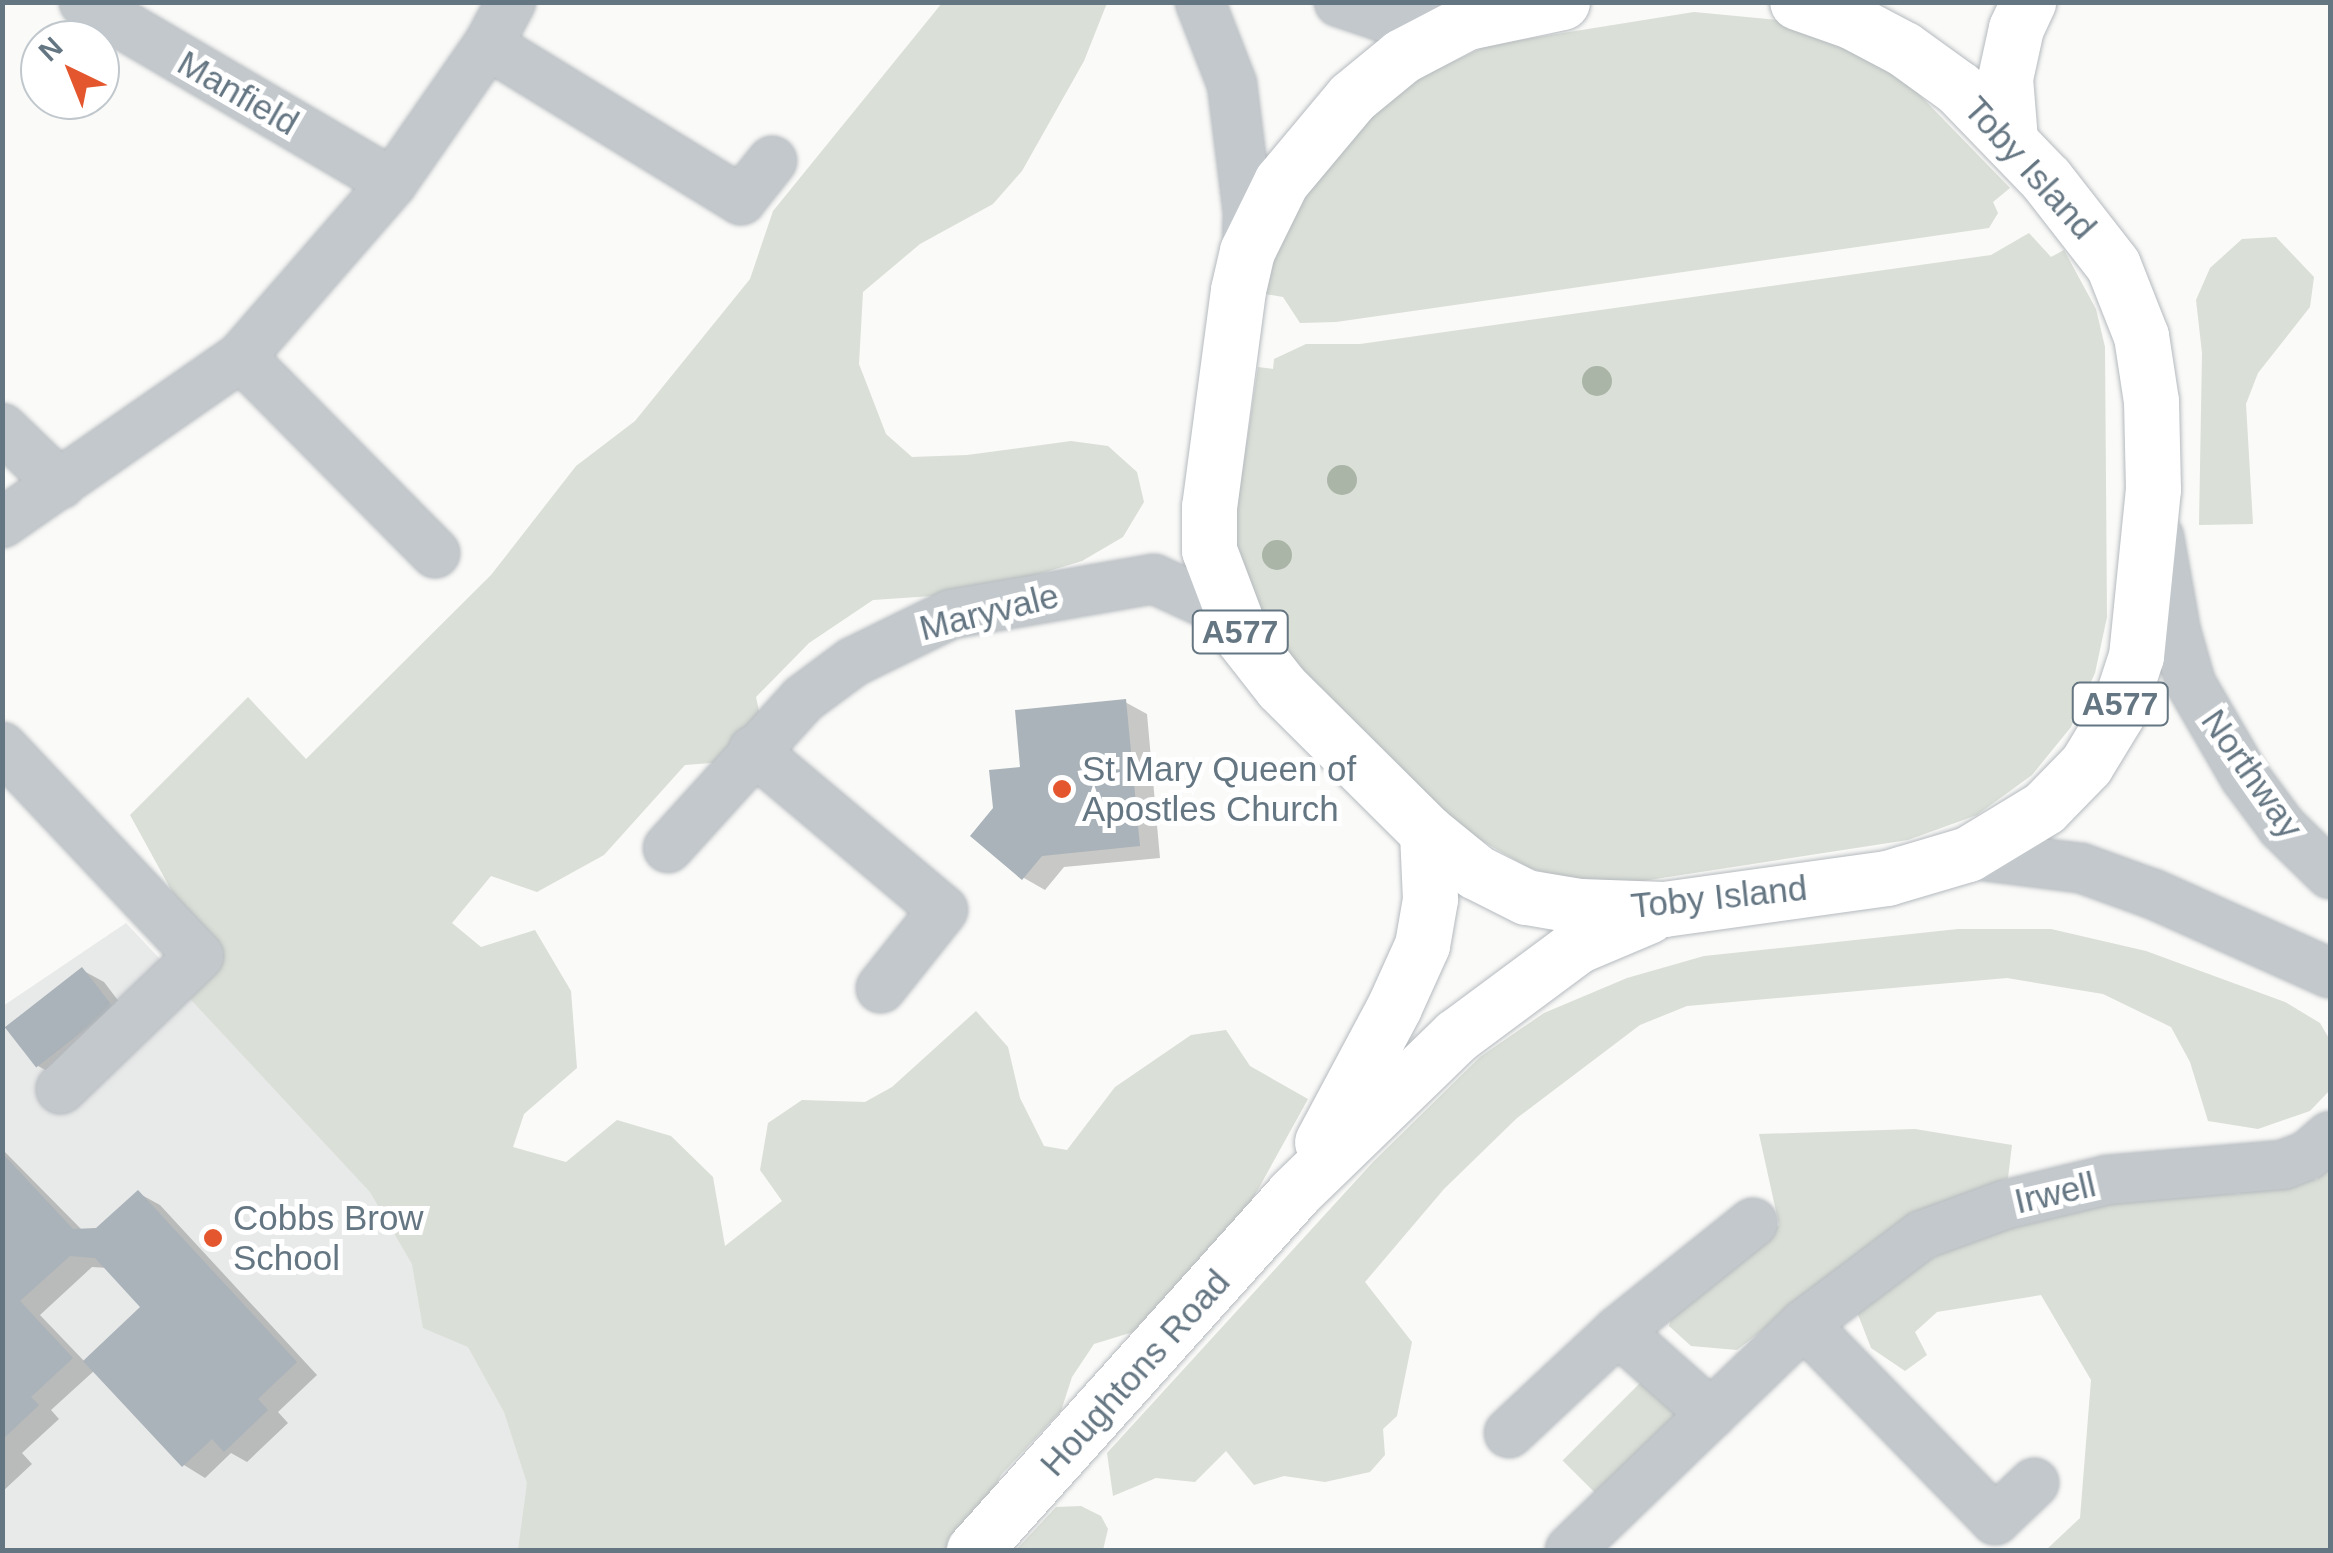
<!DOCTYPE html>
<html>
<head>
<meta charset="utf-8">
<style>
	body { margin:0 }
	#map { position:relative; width:2333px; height:1553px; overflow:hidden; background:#fafaf8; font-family:Helvetica,sans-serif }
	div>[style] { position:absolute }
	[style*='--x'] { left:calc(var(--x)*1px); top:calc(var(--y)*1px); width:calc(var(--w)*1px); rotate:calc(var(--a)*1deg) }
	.built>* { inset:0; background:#e8e9e9 }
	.green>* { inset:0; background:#dadfd7; transform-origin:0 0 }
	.shadow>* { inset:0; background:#0003 }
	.building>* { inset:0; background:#aab3b9; transform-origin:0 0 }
	.roads { filter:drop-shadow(0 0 2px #b5babe) drop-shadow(0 0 2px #b5babe) }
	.minor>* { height:48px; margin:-24px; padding:0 24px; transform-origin:24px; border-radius:24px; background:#c3c8cc }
	.major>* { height:55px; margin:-27.5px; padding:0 27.5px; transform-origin:27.5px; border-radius:27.5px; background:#fff }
	.trees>* { width:30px; height:30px; margin:-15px; border-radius:50%; background:#aab4a7 }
	.dots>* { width:28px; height:28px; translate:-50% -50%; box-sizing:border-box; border:5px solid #fff; border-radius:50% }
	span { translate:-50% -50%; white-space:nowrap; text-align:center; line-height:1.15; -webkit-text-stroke:10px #fff; paint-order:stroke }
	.shield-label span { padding:2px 8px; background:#fff; border:2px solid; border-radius:8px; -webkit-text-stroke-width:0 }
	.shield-label { font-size:32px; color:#657683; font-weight:700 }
	.street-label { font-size:35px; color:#657683 }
	.poi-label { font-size:35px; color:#657683 }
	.left { translate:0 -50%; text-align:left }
	.frame { position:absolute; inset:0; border:5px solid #657683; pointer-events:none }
	.north { position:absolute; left:20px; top:20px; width:100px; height:100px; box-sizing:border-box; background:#fff; border:2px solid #c1c8cd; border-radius:50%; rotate:317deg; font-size:28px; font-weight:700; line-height:40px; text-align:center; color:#657683 }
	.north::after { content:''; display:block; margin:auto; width:35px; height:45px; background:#e4572e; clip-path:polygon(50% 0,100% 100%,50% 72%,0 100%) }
</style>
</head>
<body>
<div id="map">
	<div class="built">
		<i style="clip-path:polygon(126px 923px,641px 1469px,590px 1550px,3px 1550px,3px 1006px)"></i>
	</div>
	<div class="green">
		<i style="clip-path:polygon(942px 3px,1107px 3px,1084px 61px,1022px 171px,993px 204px,920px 244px,863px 292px,859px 364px,886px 434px,912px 457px,967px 455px,1071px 441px,1108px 446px,1137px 472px,1144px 502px,1123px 537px,1082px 561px,977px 593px,873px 600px,809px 643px,756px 697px,761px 720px,725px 762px,685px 765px,604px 855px,537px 892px,491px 876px,452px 923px,481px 947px,535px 930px,571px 991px,577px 1068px,524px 1114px,513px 1147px,566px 1162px,617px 1120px,671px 1136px,713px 1177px,725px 1246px,782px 1201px,760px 1170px,768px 1123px,802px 1100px,865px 1102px,892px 1087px,976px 1011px,1008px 1047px,1020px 1098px,1044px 1146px,1067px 1150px,1115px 1087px,1191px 1035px,1226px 1030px,1250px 1066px,1308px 1099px,1245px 1213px,1133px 1332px,1094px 1344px,1072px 1377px,1061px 1411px,1001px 1475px,963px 1550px,518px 1550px,527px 1483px,504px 1412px,468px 1347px,423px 1328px,412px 1264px,370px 1192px,180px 988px,209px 959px,130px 815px,248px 697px,306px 759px,491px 575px,576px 466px,635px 421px,750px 279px,773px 211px)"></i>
		<i style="clip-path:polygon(1694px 12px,1778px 20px,1850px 47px,1910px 85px,2010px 188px,1993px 202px,1998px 213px,1989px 228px,1336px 322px,1300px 323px,1283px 297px,1265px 294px,1271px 263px,1304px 190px,1399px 87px,1488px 45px)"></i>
		<i style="clip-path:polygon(2029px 233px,2051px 257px,2064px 250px,2096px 309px,2105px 347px,2107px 617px,2095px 673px,2071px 727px,2032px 775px,1977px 815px,1908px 840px,1636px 882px,1564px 878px,1529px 868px,1463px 830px,1300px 677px,1243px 590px,1234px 527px,1258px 367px,1273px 369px,1274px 359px,1306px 344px,1360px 344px,1991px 255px)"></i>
		<i style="clip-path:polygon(2276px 237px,2314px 277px,2310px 307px,2258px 373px,2246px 404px,2253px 524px,2199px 525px,2202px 353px,2196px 300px,2210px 268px,2242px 239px)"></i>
		<i style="clip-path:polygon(1958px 929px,2051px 929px,2146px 951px,2285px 1002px,2320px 1023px,2330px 1040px,2330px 1090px,2310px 1111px,2258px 1129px,2208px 1121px,2190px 1062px,2171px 1027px,2103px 994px,2007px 978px,1687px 1006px,1640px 1025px,1517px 1118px,1444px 1189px,1365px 1282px,1412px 1342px,1397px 1416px,1383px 1429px,1385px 1455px,1370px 1472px,1325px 1482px,1284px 1476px,1254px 1485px,1226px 1451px,1195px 1482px,1156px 1478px,1113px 1496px,1107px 1453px,1373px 1162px,1480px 1057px,1544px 1013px,1627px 978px,1704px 956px)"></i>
		<i style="clip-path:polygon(1915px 1129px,2012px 1145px,2008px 1178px,1954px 1200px,1855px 1259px,1737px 1350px,1691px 1346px,1669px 1326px,1677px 1294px,1779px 1225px,1759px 1134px)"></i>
		<i style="clip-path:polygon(2330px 1148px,2330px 1550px,2046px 1550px,2080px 1518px,2091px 1380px,2041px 1295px,1937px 1312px,1915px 1332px,1927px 1355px,1905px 1371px,1871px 1348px,1857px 1312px,1874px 1290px,1950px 1248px,2089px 1201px,2191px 1189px,2239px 1194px,2262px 1167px,2317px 1180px)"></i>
		<i style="left:1646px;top:1377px;width:54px;height:118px;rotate:45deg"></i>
		<i style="clip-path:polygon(1081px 1506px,1101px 1516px,1108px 1529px,1103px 1550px,1016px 1550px,1056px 1507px)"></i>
	</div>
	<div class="shadow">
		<i style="clip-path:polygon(1125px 702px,1147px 714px,1160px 858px,1064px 867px,1045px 890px,1024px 878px,995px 809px,1023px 769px)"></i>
		<i style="clip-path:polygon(82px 970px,104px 982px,133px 1020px,60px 1078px,38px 1066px)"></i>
		<i style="clip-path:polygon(evenodd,2px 1149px,83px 1231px,97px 1231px,138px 1193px,160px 1205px,317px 1375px,278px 1412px,288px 1423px,247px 1462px,231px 1453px,205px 1478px,184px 1465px,95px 1370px,51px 1410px,59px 1419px,22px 1453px,32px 1464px,2px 1492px,2px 1149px,92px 1267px,108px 1268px,144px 1307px,85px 1362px,40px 1315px,92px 1267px)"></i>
	</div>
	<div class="building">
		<i style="clip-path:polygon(1126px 699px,1140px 846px,1042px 856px,1022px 880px,970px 836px,993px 808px,989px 770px,1020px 767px,1015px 710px)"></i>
		<i style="left:82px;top:967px;width:51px;height:98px;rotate:52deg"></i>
		<i style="clip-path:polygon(2px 1153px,73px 1229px,96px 1228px,138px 1190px,297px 1362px,258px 1399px,268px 1410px,224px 1452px,212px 1439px,182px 1467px,83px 1361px,140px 1307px,95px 1258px,70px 1256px,20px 1301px,73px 1358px,31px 1397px,39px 1405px,2px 1440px)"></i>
	</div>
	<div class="roads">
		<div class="minor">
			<i style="--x:84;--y:2;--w:357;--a:30.4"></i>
			<i style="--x:1200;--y:2;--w:88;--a:68.7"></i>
			<i style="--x:1232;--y:84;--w:130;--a:82.9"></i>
			<i style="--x:1248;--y:213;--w:38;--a:92"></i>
			<i style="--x:1339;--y:2;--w:44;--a:18.4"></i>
			<i style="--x:1381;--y:16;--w:86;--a:4"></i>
			<i style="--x:488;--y:45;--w:297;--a:31.5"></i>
			<i style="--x:741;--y:200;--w:50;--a:-51.5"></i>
			<i style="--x:241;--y:357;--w:276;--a:45.3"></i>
			<i style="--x:2;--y:428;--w:81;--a:44"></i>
			<i style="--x:2;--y:523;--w:291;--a:-34.8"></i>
			<i style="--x:241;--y:357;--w:230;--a:-49"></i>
			<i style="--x:392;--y:183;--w:168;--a:-55.2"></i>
			<i style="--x:488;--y:45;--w:49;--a:-61.9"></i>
			<i style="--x:2159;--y:537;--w:97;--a:79.9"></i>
			<i style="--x:2176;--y:632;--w:54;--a:73.9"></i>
			<i style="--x:2191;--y:684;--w:108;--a:59.9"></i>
			<i style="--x:2245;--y:777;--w:62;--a:53.5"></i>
			<i style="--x:2282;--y:827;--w:67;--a:44.4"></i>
			<i style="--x:2;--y:747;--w:287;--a:46.7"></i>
			<i style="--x:199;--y:956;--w:192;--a:136.1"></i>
			<i style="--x:753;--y:750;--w:248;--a:40.1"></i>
			<i style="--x:943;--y:910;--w:100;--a:128.5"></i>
			<i style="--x:668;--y:848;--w:201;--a:-47.8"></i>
			<i style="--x:803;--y:699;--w:62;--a:-36.5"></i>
			<i style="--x:853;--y:662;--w:109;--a:-26.1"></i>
			<i style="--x:951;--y:614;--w:206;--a:-9.8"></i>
			<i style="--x:1154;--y:579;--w:67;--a:24.7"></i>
			<i style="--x:1215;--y:607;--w:40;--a:48"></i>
			<i style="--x:1968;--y:854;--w:114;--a:7.1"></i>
			<i style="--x:2081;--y:868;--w:77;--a:19.9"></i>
			<i style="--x:2153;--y:894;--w:194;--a:24.1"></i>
			<i style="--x:1804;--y:1324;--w:274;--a:45.7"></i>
			<i style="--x:1995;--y:1520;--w:54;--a:-43.5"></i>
			<i style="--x:1618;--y:1331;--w:125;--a:41.7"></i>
			<i style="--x:1509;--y:1433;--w:149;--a:-43.1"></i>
			<i style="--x:1618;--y:1331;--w:173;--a:-38.7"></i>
			<i style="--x:1570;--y:1550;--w:325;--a:-44"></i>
			<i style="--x:1804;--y:1324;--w:148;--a:-37"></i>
			<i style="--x:1922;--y:1235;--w:87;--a:-20.1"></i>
			<i style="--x:2004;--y:1205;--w:106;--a:-13.6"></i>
			<i style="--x:2107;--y:1180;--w:177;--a:-4.9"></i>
			<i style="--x:2283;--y:1165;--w:26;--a:-21"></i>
			<i style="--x:2307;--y:1156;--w:30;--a:-41"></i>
		</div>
		<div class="major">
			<i style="--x:1562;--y:2;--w:97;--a:168.1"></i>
			<i style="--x:1467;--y:22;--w:73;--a:152.4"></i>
			<i style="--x:1402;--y:56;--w:65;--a:140.6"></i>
			<i style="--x:1352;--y:97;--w:111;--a:129.9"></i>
			<i style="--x:1281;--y:182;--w:77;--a:116.2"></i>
			<i style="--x:1247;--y:251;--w:40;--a:103"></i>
			<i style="--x:1238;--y:290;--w:218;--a:97.6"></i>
			<i style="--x:1209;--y:506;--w:44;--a:90"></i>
			<i style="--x:1209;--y:550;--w:93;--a:69.2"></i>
			<i style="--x:1242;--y:637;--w:63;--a:52"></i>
			<i style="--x:1281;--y:687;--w:206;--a:44.8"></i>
			<i style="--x:1427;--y:832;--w:63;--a:39.2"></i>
			<i style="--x:1476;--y:872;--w:56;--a:26.6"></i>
			<i style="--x:1526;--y:897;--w:55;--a:9.5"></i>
			<i style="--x:1580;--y:906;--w:84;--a:2"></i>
			<i style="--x:1664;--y:909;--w:225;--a:-7.9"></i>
			<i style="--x:1887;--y:878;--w:84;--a:-16.5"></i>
			<i style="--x:1968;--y:854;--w:89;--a:-31.2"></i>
			<i style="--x:2044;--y:808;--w:60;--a:-45.7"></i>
			<i style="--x:2086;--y:765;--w:60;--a:-58.7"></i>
			<i style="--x:2117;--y:714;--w:61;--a:-71.9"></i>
			<i style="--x:2136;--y:656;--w:168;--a:-84.2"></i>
			<i style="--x:2153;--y:489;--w:88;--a:-91.3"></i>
			<i style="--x:2151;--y:401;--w:66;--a:-98.7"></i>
			<i style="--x:2141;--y:336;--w:76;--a:-111.5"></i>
			<i style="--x:2113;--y:265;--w:109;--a:-127.9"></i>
			<i style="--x:2046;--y:179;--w:127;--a:-134"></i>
			<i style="--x:1958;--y:88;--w:67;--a:-144.2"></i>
			<i style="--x:1904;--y:49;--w:60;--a:-152.2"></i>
			<i style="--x:1851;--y:21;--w:57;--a:-160.6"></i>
			<i style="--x:2010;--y:140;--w:62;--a:-94.6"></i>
			<i style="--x:2005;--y:78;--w:51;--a:-77.6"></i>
			<i style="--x:2016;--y:28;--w:29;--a:-65"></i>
			<i style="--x:1322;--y:1142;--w:153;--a:-61.9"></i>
			<i style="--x:1394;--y:1007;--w:68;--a:-65.7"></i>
			<i style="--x:1422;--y:945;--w:47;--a:-80.1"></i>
			<i style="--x:1430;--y:899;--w:67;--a:-92.6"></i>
			<i style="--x:974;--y:1550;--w:479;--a:-48.1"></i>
			<i style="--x:1294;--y:1193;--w:226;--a:-44.1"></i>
			<i style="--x:1456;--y:1036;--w:151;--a:-36.6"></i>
			<i style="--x:1577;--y:946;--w:77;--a:-22.9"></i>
		</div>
	</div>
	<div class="trees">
		<i style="left:1597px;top:381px"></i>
		<i style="left:1342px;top:480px"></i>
		<i style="left:1277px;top:555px"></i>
	</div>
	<div class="dots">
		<i style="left:1062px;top:789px;background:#e4572e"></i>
		<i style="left:213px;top:1238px;background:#e4572e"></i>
	</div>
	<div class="shield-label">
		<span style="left:1240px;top:632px">A577</span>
		<span style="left:2120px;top:704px">A577</span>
	</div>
	<div class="street-label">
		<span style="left:238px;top:93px;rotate:30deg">Manfield</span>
		<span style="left:2030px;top:168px;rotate:48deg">Toby Island</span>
		<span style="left:989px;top:612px;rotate:-14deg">Maryvale</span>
		<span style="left:2252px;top:774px;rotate:55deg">Northway</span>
		<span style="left:1719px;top:897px;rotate:-6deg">Toby Island</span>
		<span style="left:2055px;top:1193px;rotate:-13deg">Irwell</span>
		<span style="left:1135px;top:1373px;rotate:-48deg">Houghtons Road</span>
	</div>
	<div class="poi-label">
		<span class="left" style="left:1082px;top:789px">St Mary Queen of<br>Apostles Church</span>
		<span class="left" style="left:233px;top:1238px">Cobbs Brow<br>School</span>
	</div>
	<div class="frame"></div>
	<div class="north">N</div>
</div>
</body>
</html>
